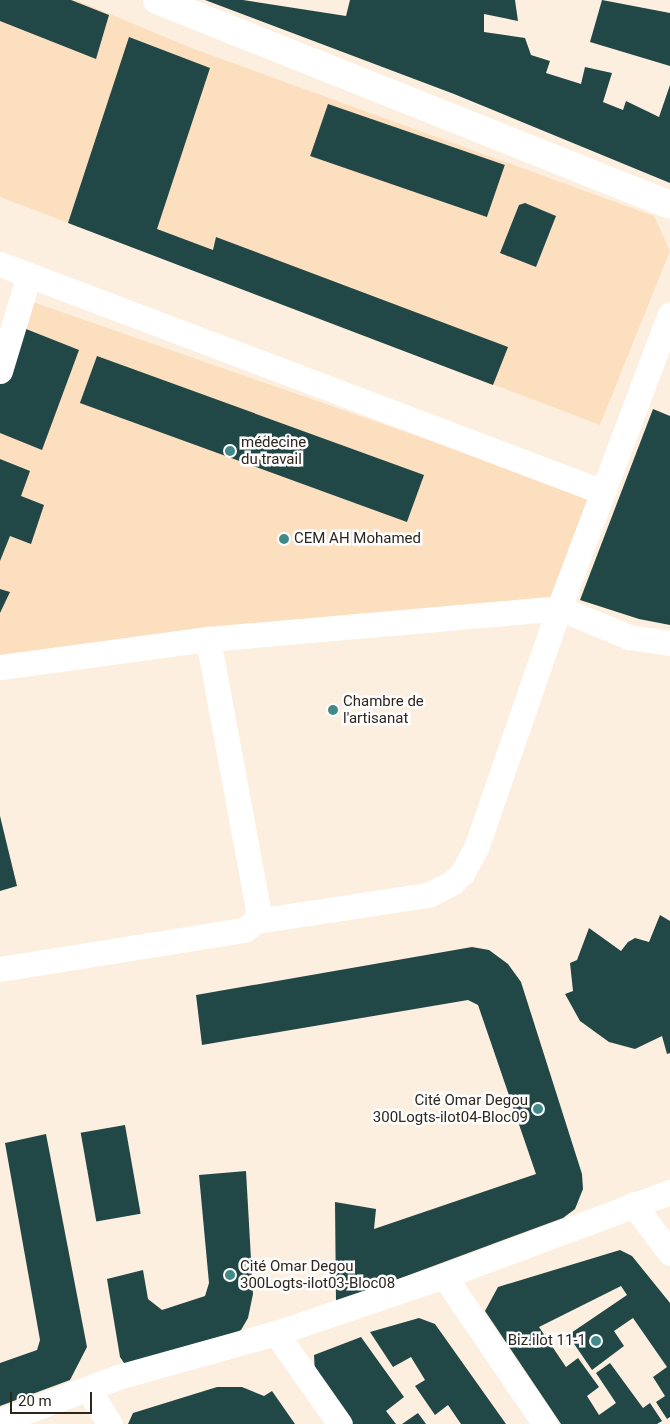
<!DOCTYPE html>
<html>
<head>
<meta charset="utf-8">
<style>
	body { margin:0 }
	#map { position:relative; width:670px; height:1424px; overflow:hidden; background:#fdefdf; font-family:Roboto,sans-serif }
	div>[style] { position:absolute }
	[style*='--x'] { left:calc(var(--x)*1px); top:calc(var(--y)*1px); width:calc(var(--w)*1px); rotate:calc(var(--a)*1deg) }
	.built>* { inset:0; background:#fcdfbf }
	.building>* { inset:0; background:#224747; transform-origin:0 0 }
	.street>* { height:25px; margin:-12.5px; padding:0 12.5px; transform-origin:12.5px; border-radius:12.5px; background:#fff }
	.primary>* { height:28px; margin:-14px; padding:0 14px; transform-origin:14px; border-radius:14px; background:#fff }
	.dots>* { width:14px; height:14px; translate:-50% -50%; box-sizing:border-box; border:2px solid #fefefe; border-radius:50% }
	span { translate:-50% -50%; white-space:nowrap; text-align:center; line-height:1.15; -webkit-text-stroke:5px #fefefe; paint-order:stroke }
	.poi-label { font-size:15px; color:#2e251c }
	.left { translate:0 -50%; text-align:left }
	.right { translate:-100% -50%; text-align:right }
	.scale { position:absolute; left:10px; top:1392px; width:82px; height:22px; box-sizing:border-box; border:2px solid #2e251c; border-top:0; padding-left:6px; font-size:15px; line-height:18px; white-space:nowrap; color:#2e251c; -webkit-text-stroke:4px #fefefe; paint-order:stroke }
</style>
</head>
<body>
<div id="map">
	<div class="built">
		<i style="clip-path:polygon(0 0,76px 0,194px 49px,654px 216px,670px 251px,600px 425px,0 197px)"></i>
		<i style="clip-path:polygon(33px 302px,592px 497px,554px 601px,0 658px,0 405px)"></i>
	</div>
	<div class="building">
		<i style="clip-path:polygon(0 0,71px 0,109px 15px,96px 59px,0 21px)"></i>
		<i style="clip-path:polygon(205px 0,243px 0,346px 16px,350px 0,515px 0,518px 21px,484px 14px,484px 32px,525px 38px,531px 55px,550px 61px,546px 73px,581px 84px,585px 67px,612px 73px,603px 102px,623px 110px,626px 101px,659px 117px,670px 85px,670px 183px,454px 94px)"></i>
		<i style="clip-path:polygon(602px 0,670px 13px,670px 66px,590px 42px)"></i>
		<i style="clip-path:polygon(129px 37px,210px 68px,157px 229px,213px 250px,216px 237px,508px 347px,493px 385px,68px 223px)"></i>
		<i style="left:328px;top:104px;width:187px;height:55px;rotate:19deg"></i>
		<i style="clip-path:polygon(525px 203px,556px 216px,536px 267px,500px 253px,519px 205px)"></i>
		<i style="clip-path:polygon(21px 327px,79px 350px,42px 450px,0 433px,0 382px)"></i>
		<i style="left:97px;top:356px;width:348px;height:50px;rotate:20deg"></i>
		<i style="clip-path:polygon(653px 409px,670px 416px,670px 625px,639px 619px,580px 600px)"></i>
		<i style="clip-path:polygon(0 459px,30px 471px,21px 496px,44px 505px,31px 544px,10px 536px,0 561px)"></i>
		<i style="clip-path:polygon(0 589px,10px 592px,0 613px)"></i>
		<i style="clip-path:polygon(0 816px,17px 886px,0 891px)"></i>
		<i style="clip-path:polygon(660px 915px,670px 921px,670px 1053px,667px 1054px,662px 1036px,635px 1049px,609px 1042px,580px 1021px,565px 994px,573px 991px,570px 963px,577px 960px,589px 928px,621px 951px,628px 942px,635px 938px,649px 942px)"></i>
		<i style="clip-path:polygon(472px 947px,489px 950px,508px 964px,521px 982px,582px 1174px,583px 1189px,575px 1209px,563px 1218px,336px 1302px,335px 1202px,376px 1209px,374px 1229px,536px 1174px,478px 1005px,468px 1000px,202px 1045px,196px 995px)"></i>
		<i style="left:125px;top:1125px;width:90px;height:45px;rotate:80deg"></i>
		<i style="clip-path:polygon(46px 1134px,87px 1347px,70px 1380px,0 1406px,0 1363px,37px 1350px,40px 1340px,5px 1143px)"></i>
		<i style="clip-path:polygon(246px 1171px,253px 1294px,248px 1318px,241px 1330px,223px 1340px,126px 1366px,120px 1357px,107px 1279px,143px 1270px,148px 1299px,162px 1310px,205px 1296px,209px 1283px,199px 1175px)"></i>
		<i style="clip-path:polygon(620px 1250px,632px 1256px,670px 1303px,670px 1417px,667px 1419px,656px 1402px,665px 1396px,653px 1377px,667px 1367px,633px 1318px,614px 1331px,624px 1346px,592px 1370px,568px 1335px,627px 1295px,621px 1286px,539px 1327px,566px 1367px,578px 1358px,599px 1387px,587px 1396px,599px 1415px,616px 1403px,596px 1373px,610px 1363px,643px 1408px,650px 1403px,662px 1421px,657px 1424px,561px 1424px,485px 1311px,498px 1287px)"></i>
		<i style="clip-path:polygon(419px 1318px,435px 1324px,506px 1424px,461px 1424px,448px 1405px,435px 1415px,415px 1386px,425px 1380px,411px 1357px,393px 1367px,370px 1332px)"></i>
		<i style="clip-path:polygon(361px 1337px,404px 1397px,386px 1411px,396px 1424px,351px 1424px,315px 1375px,314px 1355px)"></i>
		<i style="clip-path:polygon(217px 1387px,242px 1387px,264px 1396px,272px 1391px,295px 1424px,128px 1424px,133px 1413px)"></i>
		<i style="clip-path:polygon(418px 1413px,426px 1424px,402px 1424px)"></i>
	</div>
	<div class="street">
		<i style="--x:0;--y:264;--w:645;--a:20.71"></i>
		<i style="--x:0;--y:371;--w:100;--a:-73.2"></i>
		<i style="--x:0;--y:667;--w:210;--a:-7.7"></i>
		<i style="--x:208;--y:639;--w:352;--a:-5"></i>
		<i style="--x:559;--y:608;--w:76;--a:22.5"></i>
		<i style="--x:629;--y:637;--w:41;--a:8.3"></i>
		<i style="--x:256;--y:921;--w:174;--a:-8.6"></i>
		<i style="--x:428;--y:895;--w:28;--a:-27"></i>
		<i style="--x:453;--y:882;--w:14;--a:-45"></i>
		<i style="--x:463;--y:872;--w:27;--a:-62"></i>
		<i style="--x:476;--y:848;--w:254;--a:-70.9"></i>
		<i style="--x:559;--y:608;--w:314;--a:-69.3"></i>
		<i style="--x:0;--y:969;--w:247;--a:-9.1"></i>
		<i style="--x:244;--y:930;--w:15;--a:-37"></i>
		<i style="--x:256;--y:921;--w:12;--a:-81"></i>
		<i style="--x:258;--y:909;--w:275;--a:-100.5"></i>
		<i style="--x:633;--y:1204;--w:61;--a:52.9"></i>
		<i style="--x:444;--y:1276;--w:179;--a:55.7"></i>
		<i style="--x:276;--y:1333;--w:111;--a:54.9"></i>
		<i style="--x:88;--y:1389;--w:41;--a:57.8"></i>
		<i style="--x:0;--y:1421;--w:126;--a:-20.4"></i>
		<i style="--x:118;--y:1377;--w:164;--a:-15.6"></i>
		<i style="--x:276;--y:1333;--w:177;--a:-18.7"></i>
		<i style="--x:444;--y:1276;--w:241;--a:-20.4"></i>
	</div>
	<div class="primary">
		<i style="--x:157;--y:0;--w:552;--a:21.78"></i>
	</div>
	<div class="dots">
		<i style="left:230px;top:451px;background:#428a8a"></i>
		<i style="left:284px;top:539px;background:#428a8a"></i>
		<i style="left:333px;top:710px;background:#428a8a"></i>
		<i style="left:538px;top:1109px;background:#428a8a"></i>
		<i style="left:230px;top:1275px;background:#428a8a"></i>
		<i style="left:596px;top:1341px;background:#428a8a"></i>
	</div>
	<div class="poi-label">
		<span class="left" style="left:241px;top:451px">médecine<br>du travail</span>
		<span class="left" style="left:294px;top:539px">CEM AH Mohamed</span>
		<span class="left" style="left:343px;top:710px">Chambre de<br>l'artisanat</span>
		<span class="right" style="left:528px;top:1109px">Cité Omar Degou<br>300Logts-ilot04-Bloc09</span>
		<span class="left" style="left:240px;top:1275px">Cité Omar Degou<br>300Logts-ilot03-Bloc08</span>
		<span class="right" style="left:586px;top:1341px">Biz.ilot 11-1</span>
	</div>
	<div class="scale">20 m</div>
</div>
</body>
</html>
